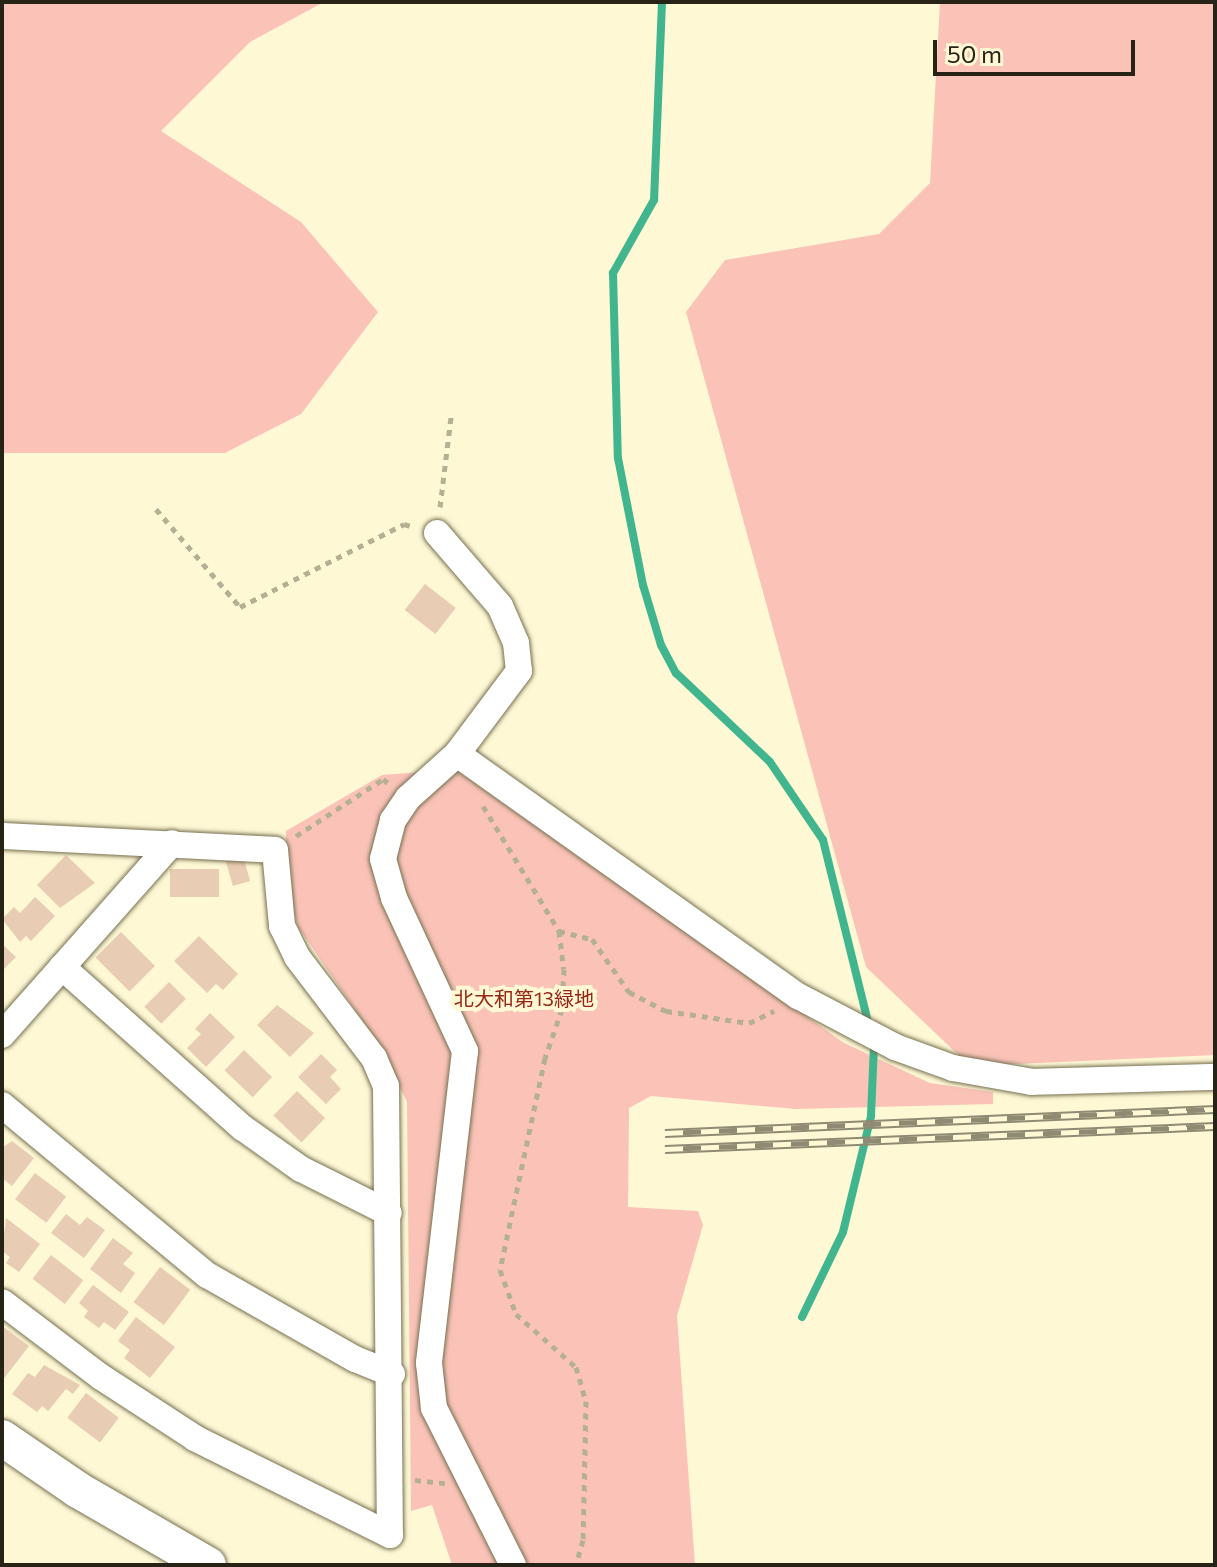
<!DOCTYPE html>
<html>
<head>
<meta charset="utf-8">
<style>
	body { margin:0 }
	#map { position:relative; width:1217px; height:1567px; overflow:hidden; background:#fef8d5; font-family:Commissioner,"Noto Sans JP",sans-serif }
	div>[style] { position:absolute }
	[style*='--x'] { left:calc(var(--x)*1px); top:calc(var(--y)*1px); width:calc(var(--w)*1px); rotate:calc(var(--a)*1deg) }
	.green>* { inset:0; background:#fbc3b8 }
	.stream>* { height:8px; margin:-4px; padding:0 4px; transform-origin:4px; border-radius:4px; background:#40b58e }
	.building>* { inset:0; background:#e8ccb3; transform-origin:0 0 }
	.path>* { height:5px; margin-top:-2.5px; transform-origin:0; background:repeating-linear-gradient(90deg,#b5b094 0 6px,transparent 0 12px) }
	.roads { filter:drop-shadow(0 0 2px #767051) drop-shadow(0 0 2px #767051) }
	.street>* { height:26px; margin:-13px; padding:0 13px; transform-origin:13px; border-radius:13px; background:#fff }
	.secondary>* { height:36px; margin:-18px; padding:0 18px; transform-origin:18px; border-radius:18px; background:#fff }
	.rail>* { height:9px; margin-top:-4.5px; transform-origin:0; background:repeating-linear-gradient(90deg,#fef8d5 0 18px,#8f8b73 0 36px); box-sizing:border-box; border-block:2px solid #8f8b73 }
	span { translate:-50% -50%; white-space:nowrap; text-align:center; line-height:1.15; -webkit-text-stroke:8px #fef8d5; paint-order:stroke }
	.park-label { font-size:20px; color:#962615 }
	.frame { position:absolute; inset:0; border:4px solid #272417; pointer-events:none }
	.scale { position:absolute; left:933px; top:40px; width:202px; height:36px; box-sizing:border-box; border:4px solid #272417; border-top:0; padding-left:10px; font-size:24px; line-height:28px; white-space:nowrap; color:#272417; -webkit-text-stroke:6px #fef8d5; paint-order:stroke }
</style>
</head>
<body>
<div id="map">
	<div class="green">
		<i style="clip-path:polygon(2px 2px,324px 2px,250px 42px,161px 131px,301px 222px,378px 312px,301px 414px,225px 453px,2px 453px)"></i>
		<i style="clip-path:polygon(940px 2px,1215px 2px,1215px 1055px,970px 1066px,866px 967px,686px 312px,725px 260px,879px 234px,930px 183px)"></i>
		<i style="clip-path:polygon(462px 769px,844px 1043px,930px 1083px,993px 1092px,993px 1104px,796px 1109px,651px 1096px,629px 1108px,628px 1207px,698px 1211px,703px 1225px,677px 1316px,695px 1565px,452px 1565px,432px 1505px,411px 1511px,407px 1102px,380px 1046px,298px 927px,285px 882px,286px 831px,382px 775px)"></i>
	</div>
	<div class="stream">
		<i style="--x:662;--y:2;--w:198;--a:92.3"></i>
		<i style="--x:654;--y:200;--w:84;--a:119.3"></i>
		<i style="--x:613;--y:273;--w:185;--a:88.5"></i>
		<i style="--x:618;--y:458;--w:129;--a:78.9"></i>
		<i style="--x:643;--y:585;--w:63;--a:73.3"></i>
		<i style="--x:661;--y:645;--w:32;--a:62"></i>
		<i style="--x:676;--y:673;--w:129;--a:43.4"></i>
		<i style="--x:770;--y:762;--w:94;--a:55.8"></i>
		<i style="--x:823;--y:840;--w:192;--a:76.1"></i>
		<i style="--x:802;--y:1317;--w:94;--a:-64.2"></i>
		<i style="--x:843;--y:1232;--w:119;--a:-76.4"></i>
		<i style="--x:871;--y:1116;--w:73;--a:-87.6"></i>
	</div>
	<div class="building">
		<i style="left:425px;top:584px;width:39px;height:33px;rotate:38deg"></i>
		<i style="clip-path:polygon(66px 855px,95px 883px,60px 908px,37px 885px)"></i>
		<i style="left:243px;top:856px;width:26px;height:18px;rotate:74deg"></i>
		<i style="left:170px;top:869px;width:49px;height:28px"></i>
		<i style="clip-path:polygon(35px 897px,55px 916px,31px 941px,26px 936px,20px 942px,2px 919px,14px 907px,20px 913px)"></i>
		<i style="left:121px;top:932px;width:48px;height:36px;rotate:45deg"></i>
		<i style="clip-path:polygon(199px 936px,238px 974px,223px 990px,216px 984px,207px 993px,174px 961px)"></i>
		<i style="clip-path:polygon(2px 944px,16px 957px,2px 971px)"></i>
		<i style="left:169px;top:982px;width:24px;height:35px;rotate:45deg"></i>
		<i style="clip-path:polygon(277px 1005px,314px 1033px,290px 1057px,257px 1025px)"></i>
		<i style="clip-path:polygon(210px 1013px,235px 1037px,206px 1067px,187px 1048px,201px 1034px,195px 1029px)"></i>
		<i style="left:244px;top:1050px;width:39px;height:28px;rotate:44deg"></i>
		<i style="clip-path:polygon(321px 1054px,337px 1070px,330px 1077px,341px 1089px,326px 1104px,298px 1077px)"></i>
		<i style="left:297px;top:1091px;width:39px;height:34px;rotate:44deg"></i>
		<i style="clip-path:polygon(12px 1141px,34px 1158px,12px 1186px,2px 1178px,2px 1148px)"></i>
		<i style="left:35px;top:1173px;width:39px;height:33px;rotate:37deg"></i>
		<i style="clip-path:polygon(66px 1214px,80px 1225px,87px 1217px,105px 1230px,84px 1258px,51px 1233px)"></i>
		<i style="clip-path:polygon(6px 1218px,40px 1244px,19px 1272px,6px 1263px,10px 1257px,2px 1251px)"></i>
		<i style="clip-path:polygon(113px 1238px,133px 1253px,123px 1264px,135px 1273px,121px 1293px,90px 1269px)"></i>
		<i style="left:51px;top:1255px;width:41px;height:30px;rotate:38deg"></i>
		<i style="left:160px;top:1267px;width:38px;height:44px;rotate:37deg"></i>
		<i style="clip-path:polygon(93px 1285px,129px 1312px,115px 1330px,104px 1322px,99px 1328px,84px 1317px,88px 1311px,79px 1303px)"></i>
		<i style="clip-path:polygon(136px 1317px,175px 1347px,150px 1378px,124px 1358px,130px 1350px,118px 1341px)"></i>
		<i style="clip-path:polygon(2px 1326px,29px 1346px,2px 1381px)"></i>
		<i style="clip-path:polygon(44px 1365px,80px 1385px,73px 1394px,66px 1389px,48px 1411px,42px 1406px,37px 1412px,12px 1394px,28px 1373px,35px 1377px)"></i>
		<i style="left:86px;top:1393px;width:41px;height:31px;rotate:37deg"></i>
	</div>
	<div class="path">
		<i style="--x:440;--y:507;--w:91;--a:-83"></i>
		<i style="--x:156;--y:509;--w:129;--a:49.4"></i>
		<i style="--x:240;--y:607;--w:184;--a:-26.8"></i>
		<i style="--x:404;--y:524;--w:10;--a:17"></i>
		<i style="--x:483;--y:806;--w:146;--a:58.7"></i>
		<i style="--x:559;--y:931;--w:38;--a:83"></i>
		<i style="--x:564;--y:969;--w:40;--a:92.9"></i>
		<i style="--x:562;--y:1009;--w:52;--a:109.1"></i>
		<i style="--x:545;--y:1058;--w:217;--a:102"></i>
		<i style="--x:500;--y:1270;--w:47;--a:70"></i>
		<i style="--x:516;--y:1314;--w:80;--a:41.5"></i>
		<i style="--x:576;--y:1367;--w:35;--a:74"></i>
		<i style="--x:586;--y:1401;--w:139;--a:91.2"></i>
		<i style="--x:583;--y:1540;--w:26;--a:106"></i>
		<i style="--x:296;--y:836;--w:104;--a:-33.2"></i>
		<i style="--x:383;--y:779;--w:6;--a:39"></i>
		<i style="--x:559;--y:931;--w:34;--a:14"></i>
		<i style="--x:592;--y:939;--w:65;--a:55.1"></i>
		<i style="--x:629;--y:992;--w:42;--a:27.2"></i>
		<i style="--x:666;--y:1011;--w:84;--a:8.2"></i>
		<i style="--x:749;--y:1023;--w:28;--a:-26"></i>
		<i style="--x:415;--y:1480;--w:30;--a:6"></i>
	</div>
	<div class="roads">
		<div class="street">
			<i style="--x:437;--y:533;--w:96;--a:49.2"></i>
			<i style="--x:500;--y:606;--w:40;--a:66.6"></i>
			<i style="--x:516;--y:643;--w:28;--a:84"></i>
			<i style="--x:519;--y:671;--w:104;--a:126.8"></i>
			<i style="--x:457;--y:754;--w:66;--a:138.1"></i>
			<i style="--x:408;--y:798;--w:27;--a:124"></i>
			<i style="--x:393;--y:820;--w:40;--a:104.4"></i>
			<i style="--x:383;--y:859;--w:41;--a:74.2"></i>
			<i style="--x:394;--y:898;--w:169;--a:65.1"></i>
			<i style="--x:465;--y:1051;--w:314;--a:96.6"></i>
			<i style="--x:429;--y:1363;--w:45;--a:83.7"></i>
			<i style="--x:434;--y:1408;--w:176;--a:63.3"></i>
			<i style="--x:457;--y:754;--w:418;--a:35.4"></i>
			<i style="--x:798;--y:996;--w:110;--a:27.7"></i>
			<i style="--x:895;--y:1047;--w:62;--a:19.9"></i>
			<i style="--x:953;--y:1068;--w:80;--a:10"></i>
			<i style="--x:1032;--y:1082;--w:183;--a:-1.6"></i>
			<i style="--x:2;--y:836;--w:273;--a:2.9"></i>
			<i style="--x:275;--y:850;--w:76;--a:84.7"></i>
			<i style="--x:282;--y:926;--w:34;--a:64"></i>
			<i style="--x:297;--y:957;--w:127;--a:52.7"></i>
			<i style="--x:374;--y:1058;--w:30;--a:67"></i>
			<i style="--x:386;--y:1086;--w:449;--a:89.5"></i>
			<i style="--x:390;--y:1535;--w:218;--a:-153.6"></i>
			<i style="--x:195;--y:1438;--w:112;--a:-147"></i>
			<i style="--x:101;--y:1377;--w:124;--a:-142.9"></i>
			<i style="--x:62;--y:967;--w:242;--a:41.7"></i>
			<i style="--x:243;--y:1128;--w:71;--a:35.3"></i>
			<i style="--x:301;--y:1169;--w:98;--a:26.6"></i>
			<i style="--x:2;--y:1035;--w:256;--a:-48.5"></i>
			<i style="--x:2;--y:1105;--w:266;--a:39.7"></i>
			<i style="--x:207;--y:1275;--w:170;--a:29.6"></i>
			<i style="--x:355;--y:1359;--w:40;--a:22"></i>
		</div>
		<div class="secondary">
			<i style="--x:2;--y:1438;--w:92;--a:34.4"></i>
			<i style="--x:78;--y:1490;--w:150;--a:30"></i>
		</div>
	</div>
	<div class="rail">
		<i style="--x:665;--y:1133;--w:551;--a:-2.5"></i>
		<i style="--x:665;--y:1149;--w:550;--a:-2.39"></i>
	</div>
	<div class="park-label">
		<span style="left:524px;top:998px">北大和第13緑地</span>
	</div>
	<div class="frame"></div>
	<div class="scale">50 m</div>
</div>
</body>
</html>
